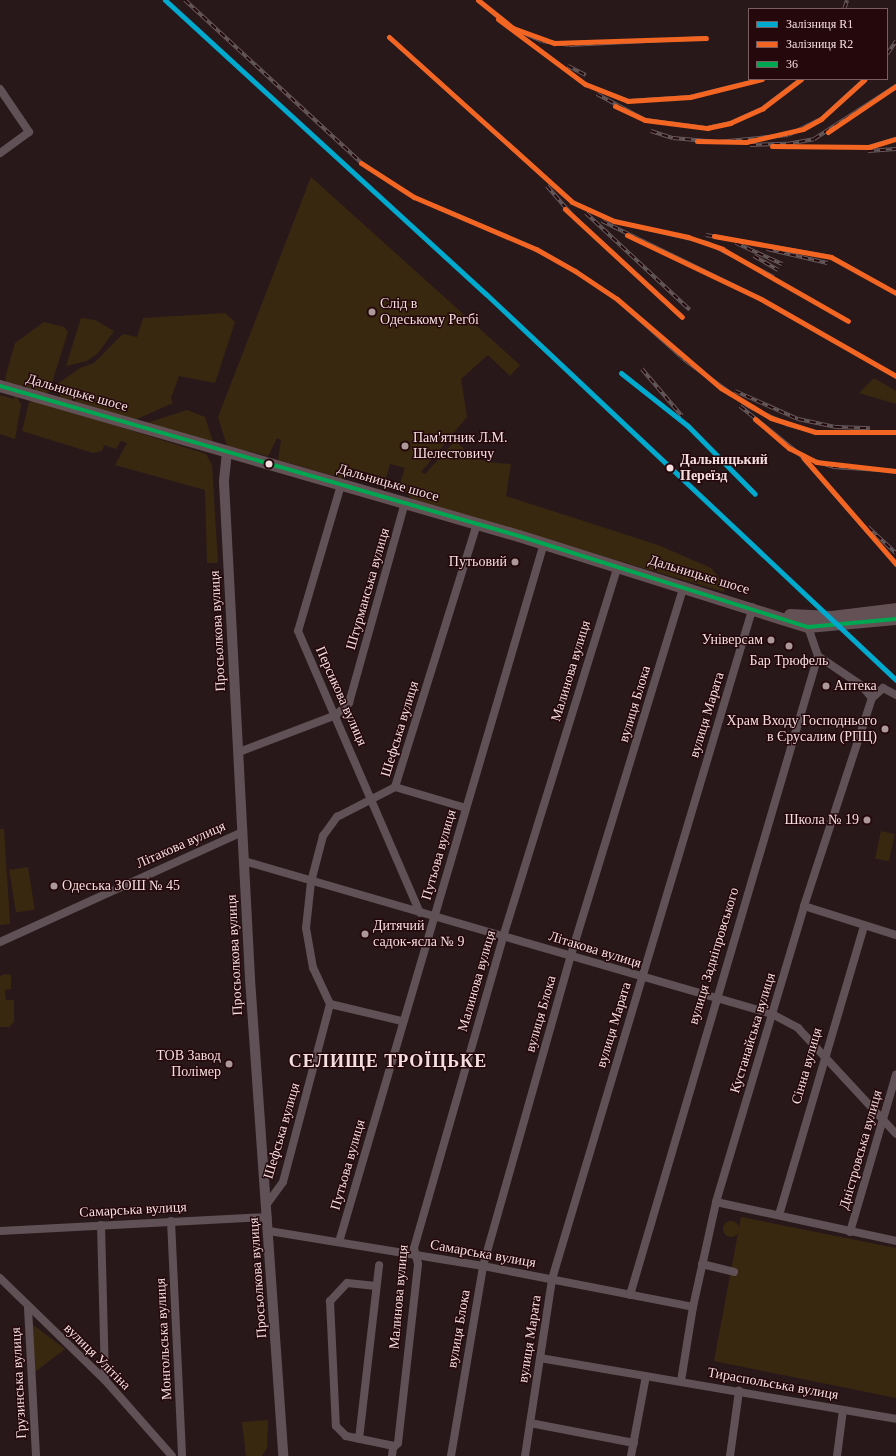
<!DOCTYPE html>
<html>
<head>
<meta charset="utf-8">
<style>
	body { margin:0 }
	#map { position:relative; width:896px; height:1456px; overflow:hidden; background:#29181a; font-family:Georgia,serif }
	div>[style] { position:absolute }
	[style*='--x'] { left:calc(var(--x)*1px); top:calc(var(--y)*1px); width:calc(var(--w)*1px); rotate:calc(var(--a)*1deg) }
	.green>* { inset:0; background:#392810; transform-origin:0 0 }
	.round { border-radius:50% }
	.minor>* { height:8px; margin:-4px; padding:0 4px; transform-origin:4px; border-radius:4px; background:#5f5156 }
	.tertiary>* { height:10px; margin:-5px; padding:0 5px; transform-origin:5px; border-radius:5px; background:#5f5156 }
	.primary>* { height:12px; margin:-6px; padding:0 6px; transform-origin:6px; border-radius:6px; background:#635156 }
	.rail>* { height:3.5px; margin-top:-1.75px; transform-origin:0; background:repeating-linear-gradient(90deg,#25080b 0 6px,#66595c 0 12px); box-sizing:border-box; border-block:1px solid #66595c }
	.bus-1>* { height:4px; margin:-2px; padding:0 2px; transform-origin:2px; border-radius:2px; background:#00a651 }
	.rail-1>* { height:5px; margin:-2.5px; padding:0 2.5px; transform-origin:2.5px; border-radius:2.5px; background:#00a9ce }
	.rail-2>* { height:5px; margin:-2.5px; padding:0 2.5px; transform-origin:2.5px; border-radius:2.5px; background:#f26522 }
	.dots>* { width:11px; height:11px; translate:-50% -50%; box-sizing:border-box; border:2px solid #25080b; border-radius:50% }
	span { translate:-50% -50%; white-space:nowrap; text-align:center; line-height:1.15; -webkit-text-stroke:3px #25080b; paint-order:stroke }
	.poi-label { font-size:14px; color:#f4dedf }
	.left { translate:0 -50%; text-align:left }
	.right { translate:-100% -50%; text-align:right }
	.street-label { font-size:14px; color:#f4dedf }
	.stop-label { font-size:14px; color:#f4dedf; font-weight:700 }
	.district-label { font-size:18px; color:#f4dedf; font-weight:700; letter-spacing:1px }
	.legend { position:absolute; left:748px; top:8px; width:140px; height:72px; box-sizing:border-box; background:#25080b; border:1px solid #785e60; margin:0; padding:5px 7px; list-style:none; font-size:12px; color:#f4dedf }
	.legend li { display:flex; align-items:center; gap:8px; height:20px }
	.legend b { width:20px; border:1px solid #785e60 }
</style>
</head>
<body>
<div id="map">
	<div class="green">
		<i style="clip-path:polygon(311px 177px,520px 365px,510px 376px,488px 355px,461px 379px,467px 417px,421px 472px,425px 474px,455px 441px,472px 456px,488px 462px,511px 464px,506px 496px,658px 545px,711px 568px,725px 585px,724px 592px,413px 500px,399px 486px,405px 468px,390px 464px,386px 478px,347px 467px,344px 479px,278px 460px,281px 440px,277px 438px,268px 456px,227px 446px,218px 417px)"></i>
		<i style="clip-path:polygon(225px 313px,235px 322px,215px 383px,179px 376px,171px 398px,173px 403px,135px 420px,63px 400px,60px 396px,59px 383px,80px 368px,94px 363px,123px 334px,137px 337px,143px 318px)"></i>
		<i style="clip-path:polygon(81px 318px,95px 320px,114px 331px,98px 353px,87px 361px,66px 366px)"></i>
		<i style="clip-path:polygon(44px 322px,64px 327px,68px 332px,49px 392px,45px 395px,7px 384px,5px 378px,15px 343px)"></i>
		<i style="clip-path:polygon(874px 378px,896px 391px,896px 404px,859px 393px)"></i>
		<i style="clip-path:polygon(16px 394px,21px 405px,15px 439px,0 434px,0 395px,14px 399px)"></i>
		<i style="clip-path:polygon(34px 400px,206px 454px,212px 465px,218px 563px,207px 563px,205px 490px,115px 465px,127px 443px,121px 441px,116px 449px,104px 445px,102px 451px,93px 453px,22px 431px,29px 402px)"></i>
		<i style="clip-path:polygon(187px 410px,205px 417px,213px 442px,147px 423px)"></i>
		<i style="clip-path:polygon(0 829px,4px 829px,10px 924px,0 925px)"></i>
		<i style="left:881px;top:831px;width:14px;height:28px;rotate:12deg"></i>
		<i style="left:28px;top:867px;width:43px;height:19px;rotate:81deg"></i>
		<i style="clip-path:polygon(5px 974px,11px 975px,11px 989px,5px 990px,6px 1000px,14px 1000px,14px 1022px,9px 1027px,0 1027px,0 976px)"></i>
		<i style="clip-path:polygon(741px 1217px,896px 1248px,896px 1398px,714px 1361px)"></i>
		<i class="round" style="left:723px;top:1221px;width:16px;height:16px"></i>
		<i style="clip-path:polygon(32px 1324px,65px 1349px,35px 1372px)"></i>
		<i style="clip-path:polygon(268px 1420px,267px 1448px,262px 1456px,246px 1456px,242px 1422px)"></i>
	</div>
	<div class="minor">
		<i style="--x:0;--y:89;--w:52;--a:56"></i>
		<i style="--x:29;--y:132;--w:36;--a:144"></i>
		<i style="--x:341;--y:485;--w:152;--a:106.4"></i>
		<i style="--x:298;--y:631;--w:307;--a:66.6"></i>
		<i style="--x:818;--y:656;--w:52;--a:34"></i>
		<i style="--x:861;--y:685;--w:17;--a:50"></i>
		<i style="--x:872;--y:698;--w:15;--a:-42"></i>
		<i style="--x:883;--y:688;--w:15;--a:28"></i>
		<i style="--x:239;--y:752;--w:104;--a:-20.9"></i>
		<i style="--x:336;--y:715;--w:18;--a:-43"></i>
		<i style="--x:349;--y:703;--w:208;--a:-74.4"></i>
		<i style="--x:395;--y:787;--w:74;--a:16.5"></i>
		<i style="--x:244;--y:861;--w:550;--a:16.16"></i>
		<i style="--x:772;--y:1014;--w:30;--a:28"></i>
		<i style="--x:798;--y:1028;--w:144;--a:47.2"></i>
		<i style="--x:804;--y:906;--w:96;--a:17.5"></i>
		<i style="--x:0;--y:942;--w:267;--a:-24.4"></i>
		<i style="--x:330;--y:1004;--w:74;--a:13.3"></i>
		<i style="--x:716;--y:1202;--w:184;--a:12.2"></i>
		<i style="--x:267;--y:1204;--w:27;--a:-54"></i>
		<i style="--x:283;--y:1182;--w:184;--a:-75.2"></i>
		<i style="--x:330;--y:1004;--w:40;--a:-115"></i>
		<i style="--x:313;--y:968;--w:41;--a:-99.9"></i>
		<i style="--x:306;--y:928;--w:46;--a:-83.8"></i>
		<i style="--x:311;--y:882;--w:48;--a:-75.4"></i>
		<i style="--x:323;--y:836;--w:24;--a:-54"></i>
		<i style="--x:337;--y:817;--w:65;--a:-27.3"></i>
		<i style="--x:395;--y:787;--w:275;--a:-72.7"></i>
		<i style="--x:779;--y:1215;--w:301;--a:-73.6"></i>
		<i style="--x:171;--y:1221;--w:235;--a:87.3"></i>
		<i style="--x:101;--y:1225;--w:155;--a:88.5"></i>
		<i style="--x:0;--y:1231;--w:268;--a:-3"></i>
		<i style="--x:269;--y:1231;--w:217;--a:9.3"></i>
		<i style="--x:483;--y:1266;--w:214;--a:11"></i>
		<i style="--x:850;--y:1232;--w:164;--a:-73.7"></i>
		<i style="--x:339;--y:1242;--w:728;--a:-73.65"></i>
		<i style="--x:702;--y:1264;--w:33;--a:14"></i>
		<i style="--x:0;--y:1278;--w:146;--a:44.2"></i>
		<i style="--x:105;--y:1380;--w:101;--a:48.6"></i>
		<i style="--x:376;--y:1286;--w:29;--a:-174"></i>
		<i style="--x:347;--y:1283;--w:25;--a:133"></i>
		<i style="--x:330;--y:1301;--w:125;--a:87.3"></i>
		<i style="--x:336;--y:1426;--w:14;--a:45"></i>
		<i style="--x:346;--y:1436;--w:49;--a:11.8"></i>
		<i style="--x:630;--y:1295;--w:666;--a:-73.61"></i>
		<i style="--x:818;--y:656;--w:31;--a:-109"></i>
		<i style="--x:28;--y:1308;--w:148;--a:86.9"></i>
		<i style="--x:540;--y:1358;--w:361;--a:9.7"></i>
		<i style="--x:681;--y:1381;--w:75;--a:-80.8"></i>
		<i style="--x:693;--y:1307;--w:107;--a:-77.6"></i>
		<i style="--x:716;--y:1202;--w:309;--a:-73.4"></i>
		<i style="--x:804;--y:906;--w:219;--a:-71.9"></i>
		<i style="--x:530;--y:1423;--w:106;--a:10.9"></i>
		<i style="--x:359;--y:1439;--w:175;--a:-83.4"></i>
		<i style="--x:392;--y:1456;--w:8;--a:-83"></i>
		<i style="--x:393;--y:1448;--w:7;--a:-45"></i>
		<i style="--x:398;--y:1443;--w:180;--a:-83.6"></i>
		<i style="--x:418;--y:1264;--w:16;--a:-104"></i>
		<i style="--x:414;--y:1248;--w:323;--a:-74"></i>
		<i style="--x:503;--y:937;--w:388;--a:-72.8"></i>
		<i style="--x:451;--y:1456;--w:193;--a:-80.4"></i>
		<i style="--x:483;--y:1266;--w:323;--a:-74.2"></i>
		<i style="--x:571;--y:955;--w:386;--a:-73"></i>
		<i style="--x:525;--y:1456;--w:179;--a:-81.3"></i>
		<i style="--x:552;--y:1279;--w:701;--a:-73.35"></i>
		<i style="--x:631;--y:1456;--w:81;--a:-79.4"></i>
		<i style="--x:730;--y:1456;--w:66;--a:-82.1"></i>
		<i style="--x:837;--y:1456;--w:46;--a:-82.6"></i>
	</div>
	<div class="tertiary">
		<i style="--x:227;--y:452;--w:30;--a:96"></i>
		<i style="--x:224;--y:482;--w:498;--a:87"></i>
		<i style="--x:250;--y:979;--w:478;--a:86"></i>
	</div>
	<div class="primary">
		<i style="--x:0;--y:386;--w:540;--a:16.12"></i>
		<i style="--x:519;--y:536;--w:303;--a:17.5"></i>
		<i style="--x:808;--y:627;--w:88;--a:-5.2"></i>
		<i style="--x:790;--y:615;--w:42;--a:2.7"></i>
		<i style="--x:832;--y:617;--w:64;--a:-7.1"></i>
	</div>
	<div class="rail">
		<i style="--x:185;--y:0;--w:242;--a:42.7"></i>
		<i style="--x:363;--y:164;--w:61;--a:32.9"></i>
		<i style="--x:414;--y:197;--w:133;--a:23.1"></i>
		<i style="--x:536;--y:249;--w:45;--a:29.4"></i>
		<i style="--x:575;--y:271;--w:50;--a:33.7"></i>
		<i style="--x:617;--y:299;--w:93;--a:41.9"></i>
		<i style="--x:686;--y:361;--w:79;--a:35.7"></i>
		<i style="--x:750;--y:407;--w:40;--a:25"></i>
		<i style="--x:786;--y:424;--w:30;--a:15"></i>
		<i style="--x:815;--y:432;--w:81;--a:0"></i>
		<i style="--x:478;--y:0;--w:33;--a:40"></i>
		<i style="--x:844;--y:9;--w:9;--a:-72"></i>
		<i style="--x:498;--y:19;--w:109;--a:36.8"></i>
		<i style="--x:585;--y:84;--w:46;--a:21.6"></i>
		<i style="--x:628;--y:101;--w:62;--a:-3.7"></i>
		<i style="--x:690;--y:97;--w:74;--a:-14"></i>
		<i style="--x:517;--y:30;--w:27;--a:24"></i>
		<i style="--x:542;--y:41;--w:27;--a:8"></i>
		<i style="--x:569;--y:45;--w:137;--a:-2.9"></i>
		<i style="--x:389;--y:37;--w:246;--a:42"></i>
		<i style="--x:572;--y:202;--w:46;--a:24.3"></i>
		<i style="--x:614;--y:221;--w:97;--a:13.2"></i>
		<i style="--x:708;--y:243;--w:74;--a:27.3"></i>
		<i style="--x:887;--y:54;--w:16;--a:-55"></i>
		<i style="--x:568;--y:66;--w:20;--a:27"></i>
		<i style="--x:597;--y:94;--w:55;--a:28.4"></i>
		<i style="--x:645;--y:120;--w:63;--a:7.4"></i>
		<i style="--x:707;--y:128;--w:24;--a:-12"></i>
		<i style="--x:730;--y:123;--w:36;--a:-24"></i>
		<i style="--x:763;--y:108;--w:48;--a:-37.3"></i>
		<i style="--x:651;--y:131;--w:23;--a:18"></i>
		<i style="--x:673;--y:138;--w:45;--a:5.1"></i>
		<i style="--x:718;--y:142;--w:70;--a:-5.7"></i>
		<i style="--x:788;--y:135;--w:37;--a:-26"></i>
		<i style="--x:821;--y:119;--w:59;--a:-42.3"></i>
		<i style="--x:750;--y:145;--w:37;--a:-2"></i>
		<i style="--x:787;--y:144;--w:27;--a:-10"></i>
		<i style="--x:814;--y:139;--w:98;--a:-32.9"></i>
		<i style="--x:793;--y:147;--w:76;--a:0"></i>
		<i style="--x:869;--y:147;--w:28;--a:-17"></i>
		<i style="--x:868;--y:151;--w:28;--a:-4"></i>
		<i style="--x:547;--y:186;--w:40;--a:49"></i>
		<i style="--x:573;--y:216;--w:149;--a:42.8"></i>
		<i style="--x:586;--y:213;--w:142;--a:43"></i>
		<i style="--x:602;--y:221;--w:177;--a:26.1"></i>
		<i style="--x:761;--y:299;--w:155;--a:29.7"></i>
		<i style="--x:706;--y:235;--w:127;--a:10"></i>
		<i style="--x:831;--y:257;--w:74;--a:29"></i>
		<i style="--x:736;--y:243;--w:51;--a:24.5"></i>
		<i style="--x:767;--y:249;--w:62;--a:13.1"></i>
		<i style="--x:754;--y:256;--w:28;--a:30"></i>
		<i style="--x:642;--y:369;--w:62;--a:49.6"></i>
		<i style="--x:621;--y:373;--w:85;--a:38.3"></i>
		<i style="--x:688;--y:426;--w:95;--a:45.4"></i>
		<i style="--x:735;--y:391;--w:69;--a:24"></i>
		<i style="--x:798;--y:419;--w:39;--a:12"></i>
		<i style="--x:836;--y:427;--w:34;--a:2"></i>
		<i style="--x:740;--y:406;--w:81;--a:39"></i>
		<i style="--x:803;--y:457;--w:32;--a:18"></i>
		<i style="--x:833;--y:467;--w:63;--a:3.6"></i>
		<i style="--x:804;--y:459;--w:140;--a:48.8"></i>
		<i style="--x:868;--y:527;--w:38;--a:43"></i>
	</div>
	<div class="bus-1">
		<i style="--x:0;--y:386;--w:540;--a:16.12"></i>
		<i style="--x:519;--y:536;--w:303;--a:17.5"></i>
		<i style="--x:808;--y:627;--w:88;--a:-5.2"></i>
	</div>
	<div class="rail-1">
		<i style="--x:165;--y:0;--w:435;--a:42.5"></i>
		<i style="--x:486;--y:294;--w:563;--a:43.27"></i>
		<i style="--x:621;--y:373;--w:85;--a:38.3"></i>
		<i style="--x:688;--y:426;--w:95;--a:45.4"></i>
	</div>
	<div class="rail-2">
		<i style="--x:478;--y:0;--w:45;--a:38.7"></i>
		<i style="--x:513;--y:28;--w:44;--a:20.1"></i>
		<i style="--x:554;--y:43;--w:152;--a:-1.9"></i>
		<i style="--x:498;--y:19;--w:109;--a:36.8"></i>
		<i style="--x:585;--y:84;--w:46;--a:21.6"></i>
		<i style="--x:628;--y:101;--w:62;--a:-3.7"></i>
		<i style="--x:690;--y:97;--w:74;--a:-14"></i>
		<i style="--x:389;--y:37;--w:246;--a:42"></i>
		<i style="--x:572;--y:202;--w:46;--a:24.3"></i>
		<i style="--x:614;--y:221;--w:76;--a:12.2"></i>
		<i style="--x:688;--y:237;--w:36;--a:19"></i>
		<i style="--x:722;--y:249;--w:145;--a:29.7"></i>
		<i style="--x:615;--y:106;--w:33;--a:25"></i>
		<i style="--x:645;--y:120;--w:63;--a:7.4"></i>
		<i style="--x:707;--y:128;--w:24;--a:-12"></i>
		<i style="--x:730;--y:123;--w:36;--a:-24"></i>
		<i style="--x:763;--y:108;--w:48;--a:-37.3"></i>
		<i style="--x:828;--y:132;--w:82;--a:-34.1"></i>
		<i style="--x:697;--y:141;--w:49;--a:1.2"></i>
		<i style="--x:746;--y:142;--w:58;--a:-12.8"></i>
		<i style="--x:803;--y:129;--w:21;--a:-29"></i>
		<i style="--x:821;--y:119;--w:59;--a:-42.3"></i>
		<i style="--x:772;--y:146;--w:97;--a:0.6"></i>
		<i style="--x:869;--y:147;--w:28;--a:-17"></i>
		<i style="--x:361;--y:163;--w:63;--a:32.7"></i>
		<i style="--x:414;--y:197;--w:133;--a:23.1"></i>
		<i style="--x:536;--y:249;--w:45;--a:29.4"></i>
		<i style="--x:575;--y:271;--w:50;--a:33.7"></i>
		<i style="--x:617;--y:299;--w:137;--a:40.6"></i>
		<i style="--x:721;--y:388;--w:58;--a:31"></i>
		<i style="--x:771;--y:418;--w:46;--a:17.7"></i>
		<i style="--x:815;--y:432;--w:81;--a:0"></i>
		<i style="--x:565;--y:209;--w:159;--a:42.7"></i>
		<i style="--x:627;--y:235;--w:148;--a:25.5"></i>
		<i style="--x:761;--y:299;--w:155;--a:29.7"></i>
		<i style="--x:714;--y:236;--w:119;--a:10.2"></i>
		<i style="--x:831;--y:257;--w:74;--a:29"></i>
		<i style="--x:755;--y:419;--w:45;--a:40.5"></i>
		<i style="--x:789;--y:448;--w:30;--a:27"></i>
		<i style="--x:816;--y:462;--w:81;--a:6.4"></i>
		<i style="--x:803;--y:457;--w:142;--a:49"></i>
	</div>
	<div class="dots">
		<i style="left:372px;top:312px;background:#ad999a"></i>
		<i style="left:405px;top:446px;background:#ad999a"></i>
		<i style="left:269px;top:464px;background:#f4dedf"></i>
		<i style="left:670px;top:468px;background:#f4dedf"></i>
		<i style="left:515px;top:562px;background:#ad999a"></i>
		<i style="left:771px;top:640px;background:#ad999a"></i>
		<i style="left:789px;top:646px;background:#ad999a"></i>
		<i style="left:826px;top:686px;background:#ad999a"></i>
		<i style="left:885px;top:729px;background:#ad999a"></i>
		<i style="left:867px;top:820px;background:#ad999a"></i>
		<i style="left:54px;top:886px;background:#ad999a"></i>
		<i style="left:365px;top:934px;background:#ad999a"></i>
		<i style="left:229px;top:1064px;background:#ad999a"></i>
	</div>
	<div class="poi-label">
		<span class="left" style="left:380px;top:312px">Слід в<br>Одеському Регбі</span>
		<span class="left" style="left:413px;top:446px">Пам'ятник Л.М.<br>Шелестовичу</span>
		<span class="right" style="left:507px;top:562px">Путьовий</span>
		<span class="right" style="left:763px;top:640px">Універсам</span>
		<span style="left:789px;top:661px">Бар Трюфель</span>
		<span class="left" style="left:834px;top:686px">Аптека</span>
		<span class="right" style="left:877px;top:729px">Храм Входу Господнього<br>в Єрусалим (РПЦ)</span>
		<span class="right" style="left:859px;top:820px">Школа № 19</span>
		<span class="left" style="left:62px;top:886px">Одеська ЗОШ № 45</span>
		<span class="left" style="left:373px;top:934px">Дитячий<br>садок-ясла № 9</span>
		<span class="right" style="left:221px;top:1064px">ТОВ Завод<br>Полімер</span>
	</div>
	<div class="street-label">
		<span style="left:77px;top:393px;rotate:16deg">Дальницьке шосе</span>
		<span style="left:388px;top:483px;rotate:16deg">Дальницьке шосе</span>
		<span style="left:699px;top:575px;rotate:17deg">Дальницьке шосе</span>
		<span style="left:368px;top:589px;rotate:-74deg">Штурманська вулиця</span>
		<span style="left:218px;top:631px;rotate:-93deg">Просьолкова вулиця</span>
		<span style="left:571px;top:671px;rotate:-73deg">Малинова вулиця</span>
		<span style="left:341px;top:696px;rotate:66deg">Персикова вулиця</span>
		<span style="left:635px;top:704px;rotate:-73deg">вулиця Блока</span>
		<span style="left:707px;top:715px;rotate:-73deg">вулиця Марата</span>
		<span style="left:400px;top:729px;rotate:-73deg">Шефська вулиця</span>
		<span style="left:181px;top:845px;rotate:-24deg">Літакова вулиця</span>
		<span style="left:439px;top:855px;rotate:-74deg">Путьова вулиця</span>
		<span style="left:595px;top:950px;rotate:17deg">Літакова вулиця</span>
		<span style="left:235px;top:955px;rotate:-93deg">Просьолкова вулиця</span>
		<span style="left:714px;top:956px;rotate:-73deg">вулиця Задніпровського</span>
		<span style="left:477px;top:981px;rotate:-74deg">Малинова вулиця</span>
		<span style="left:541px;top:1014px;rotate:-74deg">вулиця Блока</span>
		<span style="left:614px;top:1025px;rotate:-73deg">вулиця Марата</span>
		<span style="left:753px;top:1033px;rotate:-73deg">Кустанайська вулиця</span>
		<span style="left:807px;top:1066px;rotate:-74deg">Сінна вулиця</span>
		<span style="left:282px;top:1131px;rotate:-74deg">Шефська вулиця</span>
		<span style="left:861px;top:1150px;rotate:-74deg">Дністровська вулиця</span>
		<span style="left:348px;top:1165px;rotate:-74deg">Путьова вулиця</span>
		<span style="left:133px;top:1210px;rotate:-3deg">Самарська вулиця</span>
		<span style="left:483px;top:1254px;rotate:10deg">Самарська вулиця</span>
		<span style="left:258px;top:1278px;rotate:-94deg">Просьолкова вулиця</span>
		<span style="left:399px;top:1297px;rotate:-85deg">Малинова вулиця</span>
		<span style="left:459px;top:1329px;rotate:-80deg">вулиця Блока</span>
		<span style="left:164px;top:1339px;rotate:-93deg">Монгольська вулиця</span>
		<span style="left:530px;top:1339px;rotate:-81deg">вулиця Марата</span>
		<span style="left:97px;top:1357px;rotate:45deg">вулиця Улітіна</span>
		<span style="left:19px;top:1383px;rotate:-93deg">Грузинська вулиця</span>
		<span style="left:773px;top:1384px;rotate:10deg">Тираспольська вулиця</span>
	</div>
	<div class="stop-label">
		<span class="left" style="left:680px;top:468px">Дальницький<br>Переїзд</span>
	</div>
	<div class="district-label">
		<span style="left:388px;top:1061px">СЕЛИЩЕ ТРОЇЦЬКЕ</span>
	</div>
	<ul class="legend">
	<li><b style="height:5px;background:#00a9ce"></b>Залізниця R1</li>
	<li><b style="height:5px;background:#f26522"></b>Залізниця R2</li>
	<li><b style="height:5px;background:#00a651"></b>36</li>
	</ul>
</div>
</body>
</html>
